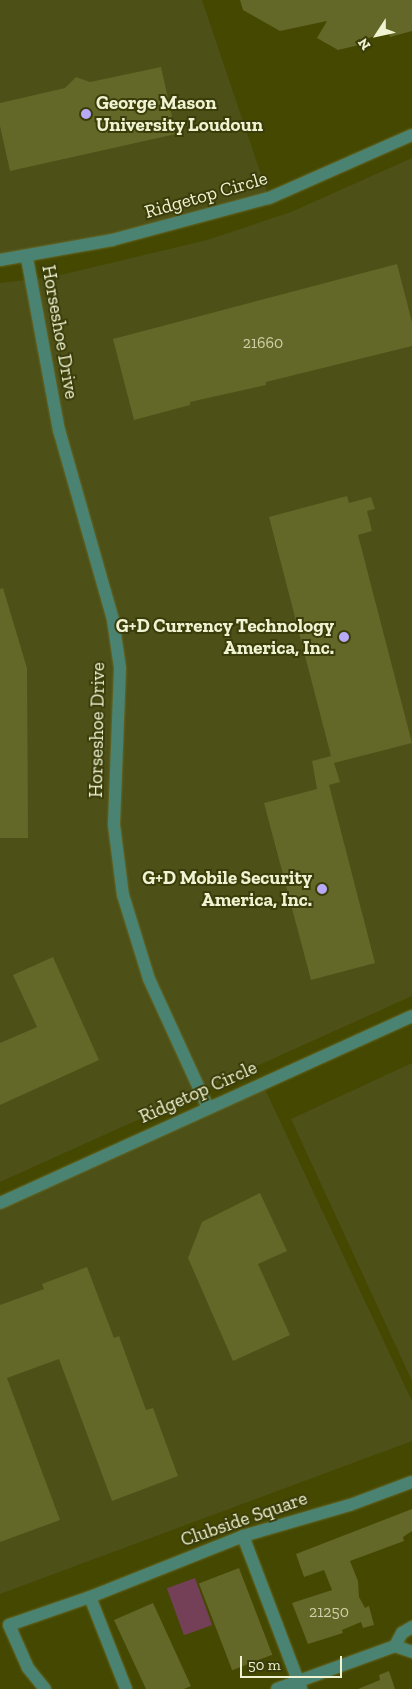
<!DOCTYPE html>
<html>
<head>
<meta charset="utf-8">
<style>
	body { margin:0 }
	#map { position:relative; width:412px; height:1689px; overflow:hidden; background:#454800; font-family:"Zilla Slab",serif }
	div>[style] { position:absolute }
	[style*='--x'] { left:calc(var(--x)*1px); top:calc(var(--y)*1px); width:calc(var(--w)*1px); rotate:calc(var(--a)*1deg) }
	.built>* { inset:0; background:#4d5017 }
	.green>* { inset:0; background:#734057; transform-origin:0 0 }
	.building>* { inset:0; background:#636727; transform-origin:0 0 }
	.roads { filter:drop-shadow(0 0 1px #646726) drop-shadow(0 0 1px #646726) }
	.minor>* { height:12px; margin:-6px; padding:0 6px; transform-origin:6px; border-radius:6px; background:#4a8372 }
	.dots>* { width:14px; height:14px; translate:-50% -50%; box-sizing:border-box; border:2px solid #3a3d09; border-radius:50% }
	span { translate:-50% -50%; white-space:nowrap; text-align:center; line-height:1.15; -webkit-text-stroke:4px #3a3d09; paint-order:stroke }
	.number-label { font-size:16px; color:#ccd0a7 }
	.number-label span { -webkit-text-stroke-width:0 }
	.poi-label { font-size:19px; color:#eff3d2; font-weight:700 }
	.left { translate:0 -50%; text-align:left }
	.right { translate:-100% -50%; text-align:right }
	.street-label { font-size:19px; color:#eff3d2 }
	.north { position:absolute; left:352px; top:10px; width:50px; height:50px; -webkit-text-stroke:4px #3a3d09; paint-order:stroke; rotate:235deg; font-size:14px; font-weight:700; line-height:20px; text-align:center; color:#eff3d2 }
	.north::after { content:''; display:block; margin:auto; width:18px; height:22px; background:#eff3d2; clip-path:polygon(50% 0,100% 100%,50% 72%,0 100%) }
	.scale { position:absolute; left:240px; top:1656px; width:102px; height:22px; box-sizing:border-box; border:2px solid #eff3d2; border-top:0; padding-left:6px; font-size:15px; line-height:18px; white-space:nowrap; color:#eff3d2; -webkit-text-stroke:4px #3a3d09; paint-order:stroke }
</style>
</head>
<body>
<div id="map">
	<div class="built">
		<i style="clip-path:polygon(0 0,202px 0,269px 198px,0 260px)"></i>
		<i style="clip-path:polygon(412px 158px,412px 996px,0 1182px,0 283px,52px 277px,207px 240px,291px 212px)"></i>
		<i style="clip-path:polygon(412px 1063px,412px 1381px,291px 1119px)"></i>
		<i style="clip-path:polygon(262px 1083px,412px 1401px,412px 1441px,0 1594px,0 1203px)"></i>
	</div>
	<div class="green">
		<i style="left:195px;top:1578px;width:50px;height:30px;rotate:70deg"></i>
	</div>
	<div class="building">
		<i style="clip-path:polygon(240px 0,412px 0,412px 31px,390px 37px,389px 32px,358px 41px,359px 45px,338px 50px,317px 38px,327px 21px,280px 31px,243px 10px)"></i>
		<i style="clip-path:polygon(161px 67px,176px 134px,10px 171px,0 126px,0 103px,65px 88px,76px 77px,90px 82px)"></i>
		<i style="clip-path:polygon(397px 264px,412px 322px,412px 346px,266px 382px,266px 385px,190px 402px,190px 405px,134px 420px,113px 339px)"></i>
		<i style="clip-path:polygon(347px 496px,349px 503px,371px 497px,375px 509px,367px 511px,372px 531px,358px 535px,412px 743px,334px 763px,340px 782px,329px 785px,375px 963px,311px 980px,264px 803px,317px 789px,312px 761px,331px 756px,269px 517px)"></i>
		<i style="clip-path:polygon(3px 588px,27px 668px,28px 838px,0 838px,0 589px)"></i>
		<i style="clip-path:polygon(53px 957px,99px 1060px,0 1105px,0 1043px,37px 1027px,13px 975px)"></i>
		<i style="clip-path:polygon(260px 1193px,287px 1251px,258px 1264px,290px 1335px,233px 1361px,188px 1258px,202px 1222px)"></i>
		<i style="clip-path:polygon(87px 1267px,114px 1338px,119px 1336px,146px 1410px,153px 1408px,178px 1476px,112px 1501px,59px 1359px,7px 1378px,60px 1520px,0 1542px,0 1305px,44px 1289px,42px 1284px)"></i>
		<i style="clip-path:polygon(412px 1509px,412px 1531px,403px 1537px,404px 1541px,350px 1561px,358px 1581px,359px 1597px,365px 1608px,369px 1606px,374px 1625px,363px 1628px,361px 1622px,342px 1630px,343px 1633px,308px 1644px,292px 1603px,332px 1590px,324px 1570px,304px 1577px,296px 1554px)"></i>
		<i style="left:239px;top:1568px;width:93px;height:43px;rotate:69deg"></i>
		<i style="clip-path:polygon(153px 1603px,191px 1686px,184px 1689px,146px 1689px,114px 1620px)"></i>
		<i style="clip-path:polygon(389px 1671px,395px 1689px,358px 1689px,380px 1680px,379px 1675px)"></i>
	</div>
	<div class="roads">
		<div class="minor">
			<i style="--x:27;--y:258;--w:175;--a:79.5"></i>
			<i style="--x:59;--y:430;--w:198;--a:74.1"></i>
			<i style="--x:113;--y:620;--w:49;--a:81.7"></i>
			<i style="--x:120;--y:668;--w:157;--a:92.2"></i>
			<i style="--x:114;--y:825;--w:71;--a:82.7"></i>
			<i style="--x:123;--y:895;--w:88;--a:72.8"></i>
			<i style="--x:149;--y:979;--w:142;--a:65.4"></i>
			<i style="--x:0;--y:260;--w:114;--a:-10.1"></i>
			<i style="--x:112;--y:240;--w:163;--a:-15"></i>
			<i style="--x:269;--y:198;--w:156;--a:-23.8"></i>
			<i style="--x:0;--y:1203;--w:452;--a:-24.4"></i>
			<i style="--x:243;--y:1536;--w:164;--a:69.2"></i>
			<i style="--x:90;--y:1597;--w:99;--a:68.6"></i>
			<i style="--x:395;--y:1646;--w:18;--a:19"></i>
			<i style="--x:45;--y:1689;--w:27;--a:-129"></i>
			<i style="--x:28;--y:1668;--w:47;--a:-113.8"></i>
			<i style="--x:9;--y:1625;--w:86;--a:-19.1"></i>
			<i style="--x:90;--y:1597;--w:165;--a:-21.7"></i>
			<i style="--x:243;--y:1536;--w:111;--a:-16.2"></i>
			<i style="--x:350;--y:1505;--w:66;--a:-20.4"></i>
			<i style="--x:277;--y:1689;--w:126;--a:-20"></i>
			<i style="--x:395;--y:1646;--w:15;--a:-62"></i>
			<i style="--x:402;--y:1633;--w:12;--a:-31"></i>
		</div>
	</div>
	<div class="dots">
		<i style="left:86px;top:114px;background:#b9aaf7"></i>
		<i style="left:344px;top:637px;background:#b9aaf7"></i>
		<i style="left:322px;top:889px;background:#b9aaf7"></i>
	</div>
	<div class="number-label">
		<span style="left:263px;top:343px">21660</span>
		<span style="left:329px;top:1612px">21250</span>
	</div>
	<div class="poi-label">
		<span class="left" style="left:96px;top:114px">George Mason<br>University Loudoun</span>
		<span class="right" style="left:334px;top:637px">G+D Currency Technology<br>America, Inc.</span>
		<span class="right" style="left:312px;top:889px">G+D Mobile Security<br>America, Inc.</span>
	</div>
	<div class="street-label">
		<span style="left:206px;top:195px;rotate:-16deg">Ridgetop Circle</span>
		<span style="left:60px;top:332px;rotate:80deg">Horseshoe Drive</span>
		<span style="left:97px;top:730px;rotate:-89deg">Horseshoe Drive</span>
		<span style="left:198px;top:1092px;rotate:-24deg">Ridgetop Circle</span>
		<span style="left:244px;top:1519px;rotate:-19deg">Clubside Square</span>
	</div>
	<div class="north">N</div>
	<div class="scale">50 m</div>
</div>
</body>
</html>
